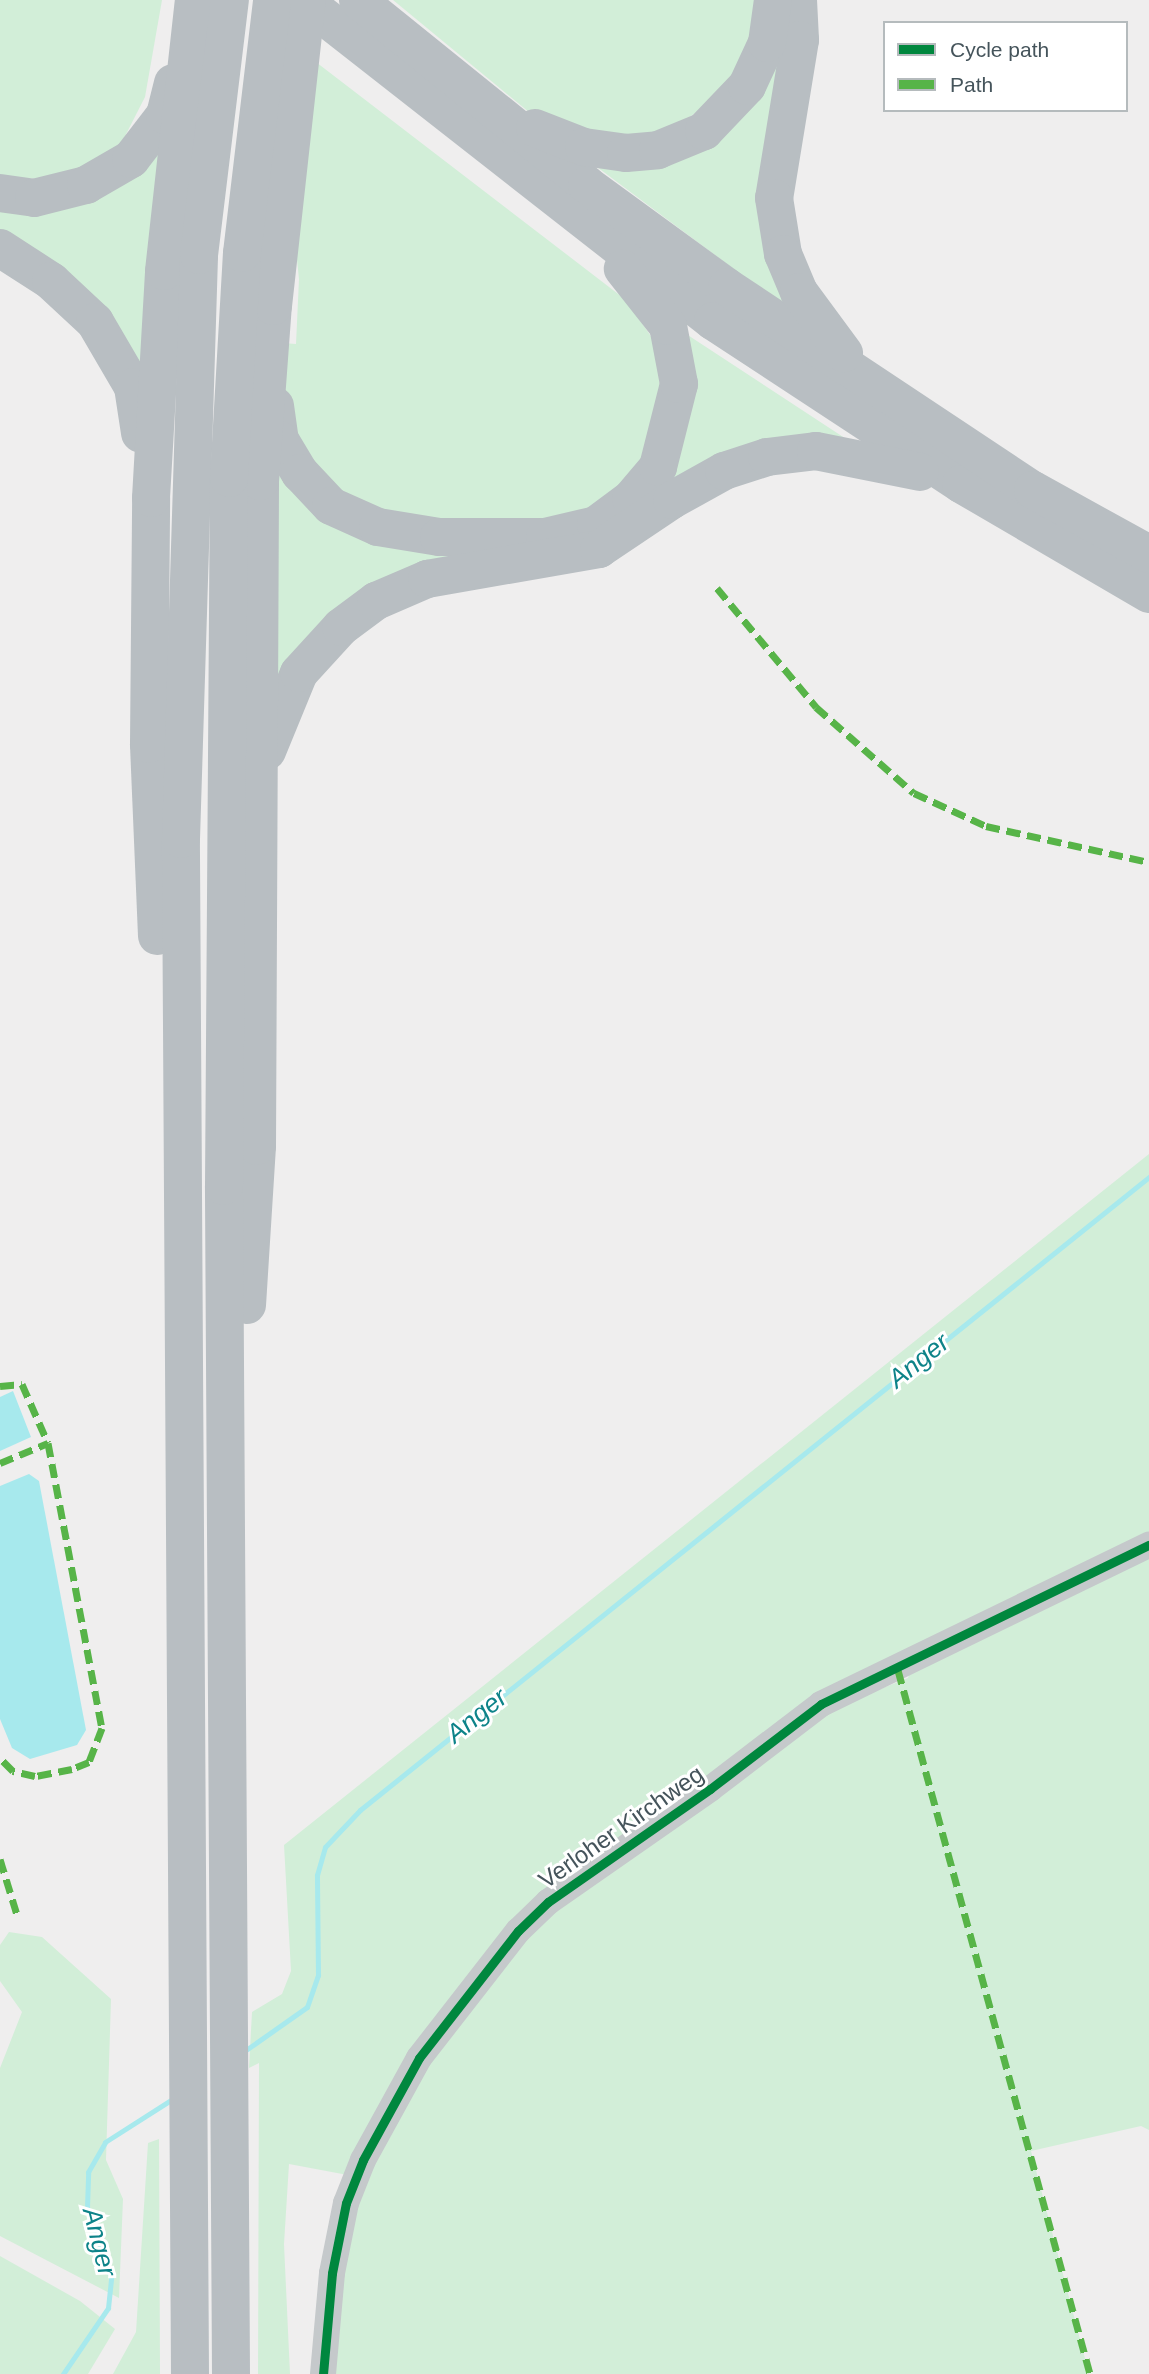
<!DOCTYPE html>
<html>
<head>
<meta charset="utf-8">
<style>
	body { margin:0 }
	#map { position:relative; width:1149px; height:2374px; overflow:hidden; background:#efeeee; font-family:Arial,sans-serif }
	div>[style] { position:absolute }
	[style*='--x'] { left:calc(var(--x)*1px); top:calc(var(--y)*1px); width:calc(var(--w)*1px); rotate:calc(var(--a)*1deg) }
	.green>* { inset:0; background:#d2eed8 }
	.water>* { inset:0; background:#a7e9ed }
	.stream>* { height:5px; margin:-2.5px; padding:0 2.5px; transform-origin:2.5px; border-radius:2.5px; background:#a7e9ed }
	.minor>* { height:26px; margin:-13px; padding:0 13px; transform-origin:13px; border-radius:13px; background:#c5c9cb }
	.highway>* { height:38px; margin:-19px; padding:0 19px; transform-origin:19px; border-radius:19px; background:#b8bec2 }
	.quiet>* { height:7px; margin-top:-3.5px; transform-origin:0; background:repeating-linear-gradient(90deg,#57b448 0 14px,transparent 0 21px) }
	.cycleway>* { height:9px; margin:-4.5px; padding:0 4.5px; transform-origin:4.5px; border-radius:4.5px; background:#00873e }
	span { translate:-50% -50%; white-space:nowrap; text-align:center; line-height:1.15; -webkit-text-stroke:6px #fff; paint-order:stroke }
	.street-label { font-size:24px; color:#45545b }
	.water-label { font-size:26px; color:#0d8389; font-style:italic }
	.legend { position:absolute; left:883px; top:21px; width:245px; height:91px; box-sizing:border-box; background:#fff; border:2px solid #b5bbbd; margin:0; padding:9px 12px; list-style:none; font-size:21px; color:#45545b }
	.legend li { display:flex; align-items:center; gap:14px; height:35px }
	.legend b { width:35px; border:2px solid #b5bbbd }
</style>
</head>
<body>
<div id="map">
	<div class="green">
		<i style="clip-path:polygon(0 0,162px 0,145px 97px,119px 148px,75px 178px,0 179px)"></i>
		<i style="clip-path:polygon(393px 0,763px 0,739px 82px,653px 143px,547px 127px)"></i>
		<i style="clip-path:polygon(777px 44px,786px 68px,798px 317px,597px 167px,636px 171px)"></i>
		<i style="clip-path:polygon(312px 59px,626px 300px,657px 345px,663px 431px,622px 494px,542px 530px,380px 520px,307px 468px,282px 399px,283px 343px,296px 344px,299px 279px,293px 221px)"></i>
		<i style="clip-path:polygon(165px 140px,145px 394px,0 237px,0 203px)"></i>
		<i style="clip-path:polygon(674px 326px,863px 450px,818px 444px,644px 514px)"></i>
		<i style="clip-path:polygon(270px 459px,290px 487px,507px 552px,423px 569px,265px 705px)"></i>
		<i style="clip-path:polygon(1149px 1154px,1149px 1542px,820px 1701px,515px 1928px,353px 2176px,289px 2164px,284px 2244px,290px 2374px,258px 2374px,259px 2063px,249px 2068px,252px 2012px,282px 1994px,291px 1971px,284px 1845px)"></i>
		<i style="clip-path:polygon(1149px 1548px,1149px 2130px,1141px 2126px,1031px 2151px,1089px 2374px,327px 2374px,332px 2314px,375px 2137px,522px 1930px,790px 1725px,908px 1678px,910px 1671px)"></i>
		<i style="clip-path:polygon(9px 1932px,42px 1937px,111px 1999px,106px 2160px,123px 2199px,119px 2298px,0 2236px,0 2068px,22px 2012px,0 1981px,0 1945px)"></i>
		<i style="clip-path:polygon(159px 2139px,160px 2374px,113px 2374px,136px 2332px,148px 2143px)"></i>
		<i style="clip-path:polygon(0 2256px,80px 2301px,115px 2329px,88px 2374px,0 2374px)"></i>
	</div>
	<div class="water">
		<i style="clip-path:polygon(13px 1391px,31px 1437px,0 1451px,0 1397px)"></i>
		<i style="clip-path:polygon(29px 1474px,39px 1481px,86px 1730px,77px 1745px,30px 1759px,12px 1748px,0 1719px,0 1486px)"></i>
	</div>
	<div class="stream">
		<i style="--x:243;--y:2052;--w:78;--a:-35.1"></i>
		<i style="--x:307;--y:2007;--w:34;--a:-71"></i>
		<i style="--x:318;--y:1975;--w:100;--a:-90.6"></i>
		<i style="--x:317;--y:1875;--w:29;--a:-74"></i>
		<i style="--x:325;--y:1847;--w:51;--a:-46.6"></i>
		<i style="--x:360;--y:1810;--w:1012;--a:-38.74"></i>
		<i style="--x:63;--y:2374;--w:80;--a:-55.7"></i>
		<i style="--x:108;--y:2308;--w:30;--a:-84"></i>
		<i style="--x:111;--y:2278;--w:75;--a:-108.7"></i>
		<i style="--x:87;--y:2207;--w:35;--a:-88"></i>
		<i style="--x:88;--y:2172;--w:34;--a:-60"></i>
		<i style="--x:105;--y:2142;--w:82;--a:-32.5"></i>
	</div>
	<div class="minor">
		<i style="--x:323;--y:2374;--w:101;--a:-84.9"></i>
		<i style="--x:332;--y:2273;--w:71;--a:-78.7"></i>
		<i style="--x:346;--y:2203;--w:46;--a:-68.4"></i>
		<i style="--x:363;--y:2160;--w:116;--a:-61.2"></i>
		<i style="--x:419;--y:2058;--w:161;--a:-52.1"></i>
		<i style="--x:518;--y:1931;--w:42;--a:-44"></i>
		<i style="--x:548;--y:1902;--w:198;--a:-34.9"></i>
		<i style="--x:710;--y:1789;--w:140;--a:-37.4"></i>
		<i style="--x:821;--y:1704;--w:365;--a:-25.9"></i>
	</div>
	<div class="highway">
		<i style="--x:303;--y:0;--w:521;--a:38.06"></i>
		<i style="--x:713;--y:321;--w:297;--a:33.3"></i>
		<i style="--x:961;--y:484;--w:218;--a:30.3"></i>
		<i style="--x:358;--y:0;--w:294;--a:38.9"></i>
		<i style="--x:587;--y:185;--w:173;--a:36.1"></i>
		<i style="--x:727;--y:287;--w:367;--a:33.6"></i>
		<i style="--x:1033;--y:490;--w:132;--a:28.9"></i>
		<i style="--x:798;--y:0;--w:40;--a:87.1"></i>
		<i style="--x:800;--y:40;--w:160;--a:99.3"></i>
		<i style="--x:774;--y:198;--w:57;--a:80.9"></i>
		<i style="--x:783;--y:254;--w:41;--a:67.2"></i>
		<i style="--x:799;--y:292;--w:76;--a:53.6"></i>
		<i style="--x:535;--y:128;--w:53;--a:21.2"></i>
		<i style="--x:584;--y:147;--w:42;--a:8.1"></i>
		<i style="--x:626;--y:153;--w:32;--a:-5"></i>
		<i style="--x:658;--y:150;--w:50;--a:-22.4"></i>
		<i style="--x:704;--y:131;--w:62;--a:-46.3"></i>
		<i style="--x:747;--y:86;--w:47;--a:-65.1"></i>
		<i style="--x:767;--y:43;--w:43;--a:-82.1"></i>
		<i style="--x:0;--y:193;--w:34;--a:8"></i>
		<i style="--x:34;--y:198;--w:54;--a:-14"></i>
		<i style="--x:86;--y:185;--w:52;--a:-30"></i>
		<i style="--x:131;--y:159;--w:56;--a:-52.3"></i>
		<i style="--x:165;--y:115;--w:33;--a:-76"></i>
		<i style="--x:0;--y:248;--w:61;--a:32.9"></i>
		<i style="--x:51;--y:281;--w:60;--a:43"></i>
		<i style="--x:95;--y:322;--w:75;--a:59.7"></i>
		<i style="--x:133;--y:387;--w:47;--a:81.3"></i>
		<i style="--x:275;--y:406;--w:34;--a:82"></i>
		<i style="--x:280;--y:440;--w:39;--a:59"></i>
		<i style="--x:300;--y:473;--w:45;--a:46.8"></i>
		<i style="--x:331;--y:506;--w:51;--a:24.1"></i>
		<i style="--x:378;--y:527;--w:62;--a:9.3"></i>
		<i style="--x:439;--y:537;--w:106;--a:0"></i>
		<i style="--x:545;--y:537;--w:52;--a:-13.2"></i>
		<i style="--x:596;--y:525;--w:44;--a:-36.6"></i>
		<i style="--x:631;--y:499;--w:42;--a:-49.8"></i>
		<i style="--x:658;--y:467;--w:86;--a:-75.8"></i>
		<i style="--x:679;--y:384;--w:59;--a:-100.7"></i>
		<i style="--x:668;--y:326;--w:73;--a:-128.3"></i>
		<i style="--x:267;--y:751;--w:84;--a:-67.7"></i>
		<i style="--x:299;--y:673;--w:62;--a:-47.6"></i>
		<i style="--x:341;--y:627;--w:44;--a:-36.6"></i>
		<i style="--x:376;--y:601;--w:56;--a:-23.3"></i>
		<i style="--x:427;--y:579;--w:175;--a:-9.9"></i>
		<i style="--x:599;--y:549;--w:88;--a:-33.9"></i>
		<i style="--x:672;--y:500;--w:60;--a:-29.1"></i>
		<i style="--x:724;--y:471;--w:45;--a:-18"></i>
		<i style="--x:767;--y:457;--w:49;--a:-7"></i>
		<i style="--x:816;--y:451;--w:106;--a:11.4"></i>
		<i style="--x:157;--y:936;--w:192;--a:-92.4"></i>
		<i style="--x:149;--y:744;--w:246;--a:-89.5"></i>
		<i style="--x:151;--y:498;--w:227;--a:-86.7"></i>
		<i style="--x:164;--y:271;--w:273;--a:-83.7"></i>
		<i style="--x:247;--y:1305;--w:159;--a:-86.4"></i>
		<i style="--x:257;--y:1146;--w:665;--a:-89.74"></i>
		<i style="--x:260;--y:481;--w:175;--a:-85.8"></i>
		<i style="--x:273;--y:306;--w:308;--a:-83.7"></i>
		<i style="--x:190;--y:2374;--w:1535;--a:-90.34"></i>
		<i style="--x:181;--y:839;--w:584;--a:-88.23"></i>
		<i style="--x:199;--y:255;--w:257;--a:-83.1"></i>
		<i style="--x:231;--y:2374;--w:1188;--a:-90.34"></i>
		<i style="--x:224;--y:1186;--w:708;--a:-89.6"></i>
		<i style="--x:229;--y:478;--w:225;--a:-86.7"></i>
		<i style="--x:242;--y:253;--w:255;--a:-83.2"></i>
	</div>
	<div class="quiet">
		<i style="--x:717;--y:588;--w:155;--a:50.2"></i>
		<i style="--x:816;--y:707;--w:130;--a:41.3"></i>
		<i style="--x:914;--y:793;--w:79;--a:24.6"></i>
		<i style="--x:986;--y:826;--w:167;--a:12.5"></i>
		<i style="--x:0;--y:1386;--w:22;--a:-5"></i>
		<i style="--x:22;--y:1384;--w:64;--a:66.2"></i>
		<i style="--x:48;--y:1443;--w:290;--a:79.3"></i>
		<i style="--x:102;--y:1728;--w:36;--a:111"></i>
		<i style="--x:89;--y:1762;--w:18;--a:158"></i>
		<i style="--x:72;--y:1769;--w:38;--a:169"></i>
		<i style="--x:35;--y:1776;--w:23;--a:-167"></i>
		<i style="--x:13;--y:1771;--w:18;--a:-135"></i>
		<i style="--x:0;--y:1463;--w:52;--a:-22.6"></i>
		<i style="--x:898;--y:1670;--w:730;--a:74.74"></i>
		<i style="--x:0;--y:1859;--w:62;--a:73"></i>
	</div>
	<div class="cycleway">
		<i style="--x:323;--y:2374;--w:101;--a:-84.9"></i>
		<i style="--x:332;--y:2273;--w:71;--a:-78.7"></i>
		<i style="--x:346;--y:2203;--w:46;--a:-68.4"></i>
		<i style="--x:363;--y:2160;--w:116;--a:-61.2"></i>
		<i style="--x:419;--y:2058;--w:161;--a:-52.1"></i>
		<i style="--x:518;--y:1931;--w:42;--a:-44"></i>
		<i style="--x:548;--y:1902;--w:198;--a:-34.9"></i>
		<i style="--x:710;--y:1789;--w:140;--a:-37.4"></i>
		<i style="--x:821;--y:1704;--w:365;--a:-25.9"></i>
	</div>
	<div class="street-label">
		<span style="left:621px;top:1827px;rotate:-35deg">Verloher Kirchweg</span>
	</div>
	<div class="water-label">
		<span style="left:919px;top:1361px;rotate:-39deg">Anger</span>
		<span style="left:477px;top:1716px;rotate:-39deg">Anger</span>
		<span style="left:99px;top:2242px;rotate:76deg">Anger</span>
	</div>
	<ul class="legend">
	<li><b style="height:9px;background:#00873e"></b>Cycle path</li>
	<li><b style="height:9px;background:#57b448"></b>Path</li>
	</ul>
</div>
</body>
</html>
